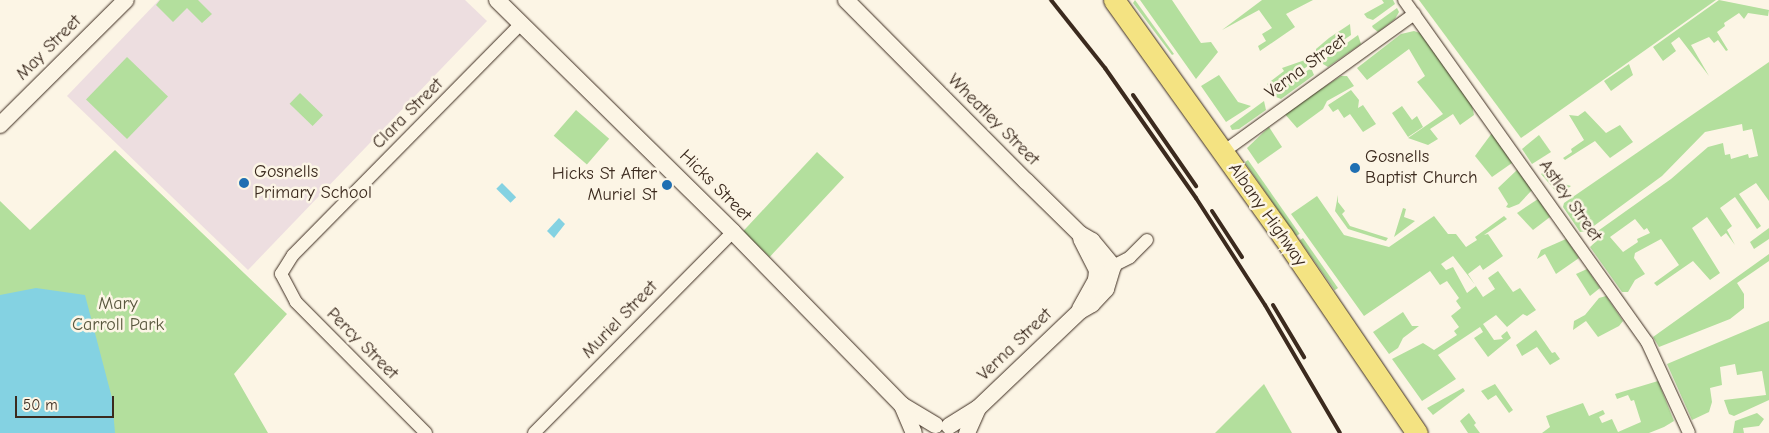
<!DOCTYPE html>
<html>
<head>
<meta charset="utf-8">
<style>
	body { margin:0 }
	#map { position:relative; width:1769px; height:433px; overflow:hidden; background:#fcf5e5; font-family:"Comic Neue",sans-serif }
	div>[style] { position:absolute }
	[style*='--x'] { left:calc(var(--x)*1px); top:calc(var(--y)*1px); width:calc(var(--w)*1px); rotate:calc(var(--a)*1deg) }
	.built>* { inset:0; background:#eddee0 }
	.green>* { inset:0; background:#b3df9d; transform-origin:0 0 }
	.water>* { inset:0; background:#84d2e2; transform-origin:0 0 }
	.roads { filter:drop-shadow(0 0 1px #3b2a1e) drop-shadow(0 0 1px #3b2a1e) }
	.minor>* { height:12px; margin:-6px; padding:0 6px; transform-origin:6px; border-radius:6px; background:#fcf5e5 }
	.tertiary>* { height:16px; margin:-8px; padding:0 8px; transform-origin:8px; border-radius:8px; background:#fcf5e5 }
	.trunk>* { height:21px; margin:-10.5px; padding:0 10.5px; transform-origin:10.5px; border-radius:10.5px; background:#f4e382 }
	.rail>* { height:4px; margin:-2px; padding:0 2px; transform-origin:2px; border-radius:2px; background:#3b2a1e }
	.dots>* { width:14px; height:14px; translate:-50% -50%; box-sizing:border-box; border:2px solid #fcf5e5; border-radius:50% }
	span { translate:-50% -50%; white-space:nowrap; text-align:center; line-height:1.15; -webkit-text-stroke:5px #fcf5e5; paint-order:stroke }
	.street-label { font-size:18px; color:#3b2a1e }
	.poi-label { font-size:18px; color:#3b2a1e }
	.left { translate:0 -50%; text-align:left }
	.right { translate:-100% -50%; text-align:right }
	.park-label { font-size:18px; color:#59573e }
	.scale { position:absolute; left:15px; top:396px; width:99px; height:22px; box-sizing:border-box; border:2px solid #3b2a1e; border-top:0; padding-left:6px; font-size:15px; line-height:18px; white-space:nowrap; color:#3b2a1e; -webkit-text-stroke:4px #fcf5e5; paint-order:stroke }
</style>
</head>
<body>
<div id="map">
	<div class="built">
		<i style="clip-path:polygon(159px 0,465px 0,487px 21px,248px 270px,67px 96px)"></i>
	</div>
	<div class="green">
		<i style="clip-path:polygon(160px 0,198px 0,212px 14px,202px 23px,187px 8px,173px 22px,156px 5px)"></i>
		<i style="clip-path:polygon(1135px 0,1174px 54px,1172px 55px,1133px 3px)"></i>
		<i style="clip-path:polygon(1140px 0,1172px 0,1201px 43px,1211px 42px,1218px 52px,1196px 79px)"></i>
		<i style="clip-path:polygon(1262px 0,1313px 0,1286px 14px,1295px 27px,1260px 51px,1258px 46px,1266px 41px,1262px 34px,1272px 28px,1259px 10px,1222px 30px)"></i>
		<i style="clip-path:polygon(1382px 0,1393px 0,1395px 4px,1373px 20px,1367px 18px,1364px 14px,1384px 3px)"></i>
		<i style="clip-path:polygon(1419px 0,1716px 0,1521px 138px)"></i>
		<i style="clip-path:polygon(1719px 0,1769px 10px,1768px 16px,1748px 13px,1744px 19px,1739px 13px,1724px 23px,1725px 26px,1717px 32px,1728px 50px,1726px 51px,1718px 40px,1714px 43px,1709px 37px,1691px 45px,1709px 76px,1679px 37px,1671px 43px,1676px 51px,1663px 61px,1653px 47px)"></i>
		<i style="clip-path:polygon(1397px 8px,1399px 12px,1395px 19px,1378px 32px,1373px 28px,1372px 26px)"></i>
		<i style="clip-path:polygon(1350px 24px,1351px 35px,1322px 55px,1316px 54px,1316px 49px,1329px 38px)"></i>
		<i style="clip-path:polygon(1414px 31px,1420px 33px,1472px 105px,1474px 115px,1460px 125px,1453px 114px,1430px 129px,1438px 139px,1428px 145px,1408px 138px,1443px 114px,1417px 82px,1425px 76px,1409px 49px,1367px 80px,1357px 68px,1401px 34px)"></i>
		<i style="clip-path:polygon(1358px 35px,1361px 44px,1328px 67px,1323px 64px,1322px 61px)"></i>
		<i style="left:127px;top:57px;width:57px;height:59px;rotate:44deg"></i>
		<i style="clip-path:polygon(1305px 60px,1308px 66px,1272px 90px,1267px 84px,1284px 71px,1282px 68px)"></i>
		<i style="clip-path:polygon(evenodd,1769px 62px,1769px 201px,1756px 183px,1739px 194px,1761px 226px,1757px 229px,1735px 197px,1720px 208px,1732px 226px,1727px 230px,1735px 245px,1726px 233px,1721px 237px,1707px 217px,1692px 228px,1720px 273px,1710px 280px,1693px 261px,1657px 286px,1654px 283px,1679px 265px,1661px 239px,1635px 253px,1634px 258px,1645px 274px,1635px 280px,1628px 292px,1622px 292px,1590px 247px,1605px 233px,1595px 233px,1671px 179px,1708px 147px,1723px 143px,1725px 155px,1730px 154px,1731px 159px,1748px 154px,1749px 158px,1758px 156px,1752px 129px,1743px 131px,1742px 124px,1705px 132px,1662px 176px,1587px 231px,1580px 232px,1563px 207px,1564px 203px,1769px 62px,1635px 219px,1644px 230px,1647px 228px,1650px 233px,1637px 239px,1638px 242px,1623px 252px,1610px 237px,1635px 219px)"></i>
		<i style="clip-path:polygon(1629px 64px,1633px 75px,1611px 91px,1604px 81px)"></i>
		<i style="clip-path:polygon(1311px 68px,1314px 75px,1281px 99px,1276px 97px,1275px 93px)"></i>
		<i style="clip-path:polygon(1219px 75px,1238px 102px,1251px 106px,1226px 122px,1201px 86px)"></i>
		<i style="clip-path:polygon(1341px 76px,1347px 76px,1354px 86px,1327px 101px,1323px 109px,1297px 128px,1284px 113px)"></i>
		<i style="clip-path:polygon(1351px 90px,1359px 100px,1358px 108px,1363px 105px,1376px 124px,1363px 132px,1350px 114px,1344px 118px,1338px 109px,1333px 112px,1328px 105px)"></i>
		<i style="left:300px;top:93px;width:32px;height:15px;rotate:44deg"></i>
		<i style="clip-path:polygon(1264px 101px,1266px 110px,1239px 129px,1232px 130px,1230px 126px)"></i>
		<i style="clip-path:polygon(1402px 106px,1412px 120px,1417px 116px,1423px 127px,1408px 137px,1392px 113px)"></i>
		<i style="left:576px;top:110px;width:44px;height:34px;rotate:41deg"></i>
		<i style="clip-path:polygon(1585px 111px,1606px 133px,1620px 125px,1633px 142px,1610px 158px,1595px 141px,1565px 160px,1563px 158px,1572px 152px,1571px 149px,1584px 140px,1569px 115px,1578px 116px)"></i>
		<i style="clip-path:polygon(1269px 127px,1282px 147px,1258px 164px,1247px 148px)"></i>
		<i style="clip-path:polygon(1492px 133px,1512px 163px,1492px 177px,1475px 156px)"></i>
		<i style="clip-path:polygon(1539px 135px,1551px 152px,1532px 164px,1522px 149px)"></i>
		<i style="clip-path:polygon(115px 150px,287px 314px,234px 374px,268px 433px,0 433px,0 201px,30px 230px)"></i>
		<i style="left:817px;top:152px;width:37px;height:109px;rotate:43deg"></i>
		<i style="left:1248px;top:160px;width:90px;height:4px;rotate:55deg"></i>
		<i style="clip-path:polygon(1549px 167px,1564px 184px,1571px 186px,1559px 195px,1541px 174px)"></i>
		<i style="clip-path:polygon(1517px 170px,1532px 190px,1519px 204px,1509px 208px,1506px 207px,1508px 204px,1498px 188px)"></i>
		<i style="clip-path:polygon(1338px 195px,1338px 202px,1345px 211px,1342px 214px,1350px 226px,1388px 238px,1386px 241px,1348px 229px,1335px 211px)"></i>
		<i style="clip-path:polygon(evenodd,1317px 196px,1344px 235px,1389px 247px,1434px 216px,1448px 234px,1456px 234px,1466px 247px,1477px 240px,1475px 237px,1504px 216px,1507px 219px,1484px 235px,1488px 234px,1503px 256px,1483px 270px,1480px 265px,1468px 274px,1483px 297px,1495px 289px,1488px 278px,1498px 271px,1513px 292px,1520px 288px,1536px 310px,1527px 316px,1523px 314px,1507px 327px,1496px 315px,1483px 324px,1494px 340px,1503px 339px,1501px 336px,1507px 331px,1511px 338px,1488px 357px,1474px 338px,1483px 332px,1480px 327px,1438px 355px,1456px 379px,1422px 401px,1392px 359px,1423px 343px,1434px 350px,1457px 335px,1454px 331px,1459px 327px,1451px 316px,1461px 308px,1456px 301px,1459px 298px,1447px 281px,1440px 285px,1430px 271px,1364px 316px,1291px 214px,1317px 196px,1453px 256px,1476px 286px,1467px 293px,1453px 267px,1446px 270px,1441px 264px,1453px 256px)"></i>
		<i style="clip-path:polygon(1538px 199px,1550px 217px,1533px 230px,1517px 213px)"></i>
		<i style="clip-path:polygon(1403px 208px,1406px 209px,1404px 217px,1415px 221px,1394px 237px)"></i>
		<i style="clip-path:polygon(1769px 228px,1769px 239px,1754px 249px,1750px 242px)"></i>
		<i style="left:1303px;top:238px;width:61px;height:4px;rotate:55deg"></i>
		<i style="clip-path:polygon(1566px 239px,1579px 258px,1556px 274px,1545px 254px,1537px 259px,1541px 250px)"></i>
		<i style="clip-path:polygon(1769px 254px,1769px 261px,1737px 283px,1744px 294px,1744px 308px,1730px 319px,1659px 347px,1653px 337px)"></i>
		<i style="clip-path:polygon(1587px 269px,1600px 288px,1590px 296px,1576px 274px)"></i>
		<i style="clip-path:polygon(1606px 296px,1623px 321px,1619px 326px,1598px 337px,1586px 321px,1573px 330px,1574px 321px,1585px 315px,1599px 298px)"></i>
		<i style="clip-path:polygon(1403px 312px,1412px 326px,1419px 326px,1403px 338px,1398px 348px,1389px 354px,1373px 332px)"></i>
		<i style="clip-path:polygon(1769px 321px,1769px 400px,1734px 416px,1729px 414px,1724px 400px,1766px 395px,1762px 371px,1737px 375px,1735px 364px,1720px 367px,1722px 385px,1710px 388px,1712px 402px,1709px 412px,1692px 420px,1667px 364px)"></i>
		<i style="clip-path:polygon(1536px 330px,1552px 353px,1555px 352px,1560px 359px,1550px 365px,1537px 347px,1522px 356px,1516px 345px)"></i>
		<i style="clip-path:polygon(1658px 381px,1674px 421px,1664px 427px,1649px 433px,1542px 433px,1550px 427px,1546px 416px,1583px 403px,1589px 416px,1603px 410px,1605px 414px,1599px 417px,1602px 423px,1612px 419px,1618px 432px,1641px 422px,1634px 400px,1631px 401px,1628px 395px,1617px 399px,1615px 394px)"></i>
		<i style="clip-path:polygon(1264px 384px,1292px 433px,1215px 433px)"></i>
		<i style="clip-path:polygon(1495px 384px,1513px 410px,1509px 413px,1496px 395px,1488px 400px,1481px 391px)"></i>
		<i style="clip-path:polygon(1463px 388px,1465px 391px,1433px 415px,1427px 408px)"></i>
		<i style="clip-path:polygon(1469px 413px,1476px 423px,1474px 425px,1480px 433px,1468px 433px,1460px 421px)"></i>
		<i style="clip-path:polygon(1757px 413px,1764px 419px,1759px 426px,1743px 428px,1744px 433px,1733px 433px,1735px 421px)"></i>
	</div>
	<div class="water">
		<i style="left:502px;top:183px;width:20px;height:8px;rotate:45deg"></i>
		<i style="clip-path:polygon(559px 218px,565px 224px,554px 238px,547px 231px)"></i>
		<i style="clip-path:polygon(36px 288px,85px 295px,112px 398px,115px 433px,0 433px,0 295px)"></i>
	</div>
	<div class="roads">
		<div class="minor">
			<i style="--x:1404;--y:0;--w:420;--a:54.6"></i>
			<i style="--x:1647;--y:342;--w:100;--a:65.2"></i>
			<i style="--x:1223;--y:152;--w:236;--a:-35.8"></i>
			<i style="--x:1105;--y:270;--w:28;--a:-27"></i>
			<i style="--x:1130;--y:257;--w:24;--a:-45"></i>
			<i style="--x:426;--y:433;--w:185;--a:-134.8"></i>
			<i style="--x:296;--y:302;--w:32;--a:-118"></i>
			<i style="--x:281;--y:274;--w:22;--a:-58"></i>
			<i style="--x:293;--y:255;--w:325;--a:-45.4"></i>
			<i style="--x:534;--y:433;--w:283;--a:-45.3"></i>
		</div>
		<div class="tertiary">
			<i style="--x:497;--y:0;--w:331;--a:44.5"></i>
			<i style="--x:733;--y:232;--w:242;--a:45.7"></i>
			<i style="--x:902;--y:405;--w:39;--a:31"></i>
			<i style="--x:846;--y:0;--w:255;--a:45.2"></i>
			<i style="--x:1026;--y:181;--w:76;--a:44.5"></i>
			<i style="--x:1080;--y:234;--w:14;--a:30"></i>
			<i style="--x:1092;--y:241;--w:33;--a:50"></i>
			<i style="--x:1113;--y:266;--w:24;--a:107"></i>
			<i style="--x:1106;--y:289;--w:21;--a:133"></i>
			<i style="--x:1092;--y:304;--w:14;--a:150"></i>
			<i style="--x:1080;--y:311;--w:141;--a:136.4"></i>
			<i style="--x:978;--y:408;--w:34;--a:148"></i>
			<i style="--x:0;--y:125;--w:177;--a:-44.8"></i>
			<i style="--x:1080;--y:309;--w:33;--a:-61"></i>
			<i style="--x:1096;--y:280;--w:10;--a:-84"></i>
			<i style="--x:1097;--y:270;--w:35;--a:-117"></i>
			<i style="--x:902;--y:405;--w:30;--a:67"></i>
			<i style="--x:967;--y:433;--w:27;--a:-66"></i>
		</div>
		<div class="trunk">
			<i style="--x:1114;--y:0;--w:290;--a:54.4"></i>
			<i style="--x:1283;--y:236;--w:238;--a:55.8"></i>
		</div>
	</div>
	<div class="rail">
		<i style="--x:1051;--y:0;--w:87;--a:51.5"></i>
		<i style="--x:1105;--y:68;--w:159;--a:55"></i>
		<i style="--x:1196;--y:198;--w:127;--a:57.2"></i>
		<i style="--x:1265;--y:305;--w:148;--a:59.6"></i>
		<i style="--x:1133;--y:95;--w:111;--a:55.3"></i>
		<i style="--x:1212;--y:211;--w:55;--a:56.9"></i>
		<i style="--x:1273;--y:305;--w:61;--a:59.2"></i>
	</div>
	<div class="dots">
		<i style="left:1355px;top:168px;background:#1f6fb2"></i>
		<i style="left:244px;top:183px;background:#1f6fb2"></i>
		<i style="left:667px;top:185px;background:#1f6fb2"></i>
	</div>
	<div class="street-label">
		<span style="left:49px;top:48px;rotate:-45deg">May Street</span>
		<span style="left:1306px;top:67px;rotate:-36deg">Verna Street</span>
		<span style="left:408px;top:114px;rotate:-45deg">Clara Street</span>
		<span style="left:993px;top:120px;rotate:45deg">Wheatley Street</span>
		<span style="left:715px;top:186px;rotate:45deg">Hicks Street</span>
		<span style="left:1570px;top:201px;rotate:55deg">Astley Street</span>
		<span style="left:1267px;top:215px;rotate:55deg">Albany Highway</span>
		<span style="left:620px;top:320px;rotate:-46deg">Muriel Street</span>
		<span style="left:362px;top:344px;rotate:45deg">Percy Street</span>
		<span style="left:1015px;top:345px;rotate:-44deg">Verna Street</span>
	</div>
	<div class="poi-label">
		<span class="left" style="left:1365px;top:168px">Gosnells<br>Baptist Church</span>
		<span class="left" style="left:254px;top:183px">Gosnells<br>Primary School</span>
		<span class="right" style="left:657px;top:185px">Hicks St After<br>Muriel St</span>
	</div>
	<div class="park-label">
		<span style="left:118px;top:315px">Mary<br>Carroll Park</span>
	</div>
	<div class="scale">50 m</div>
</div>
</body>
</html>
